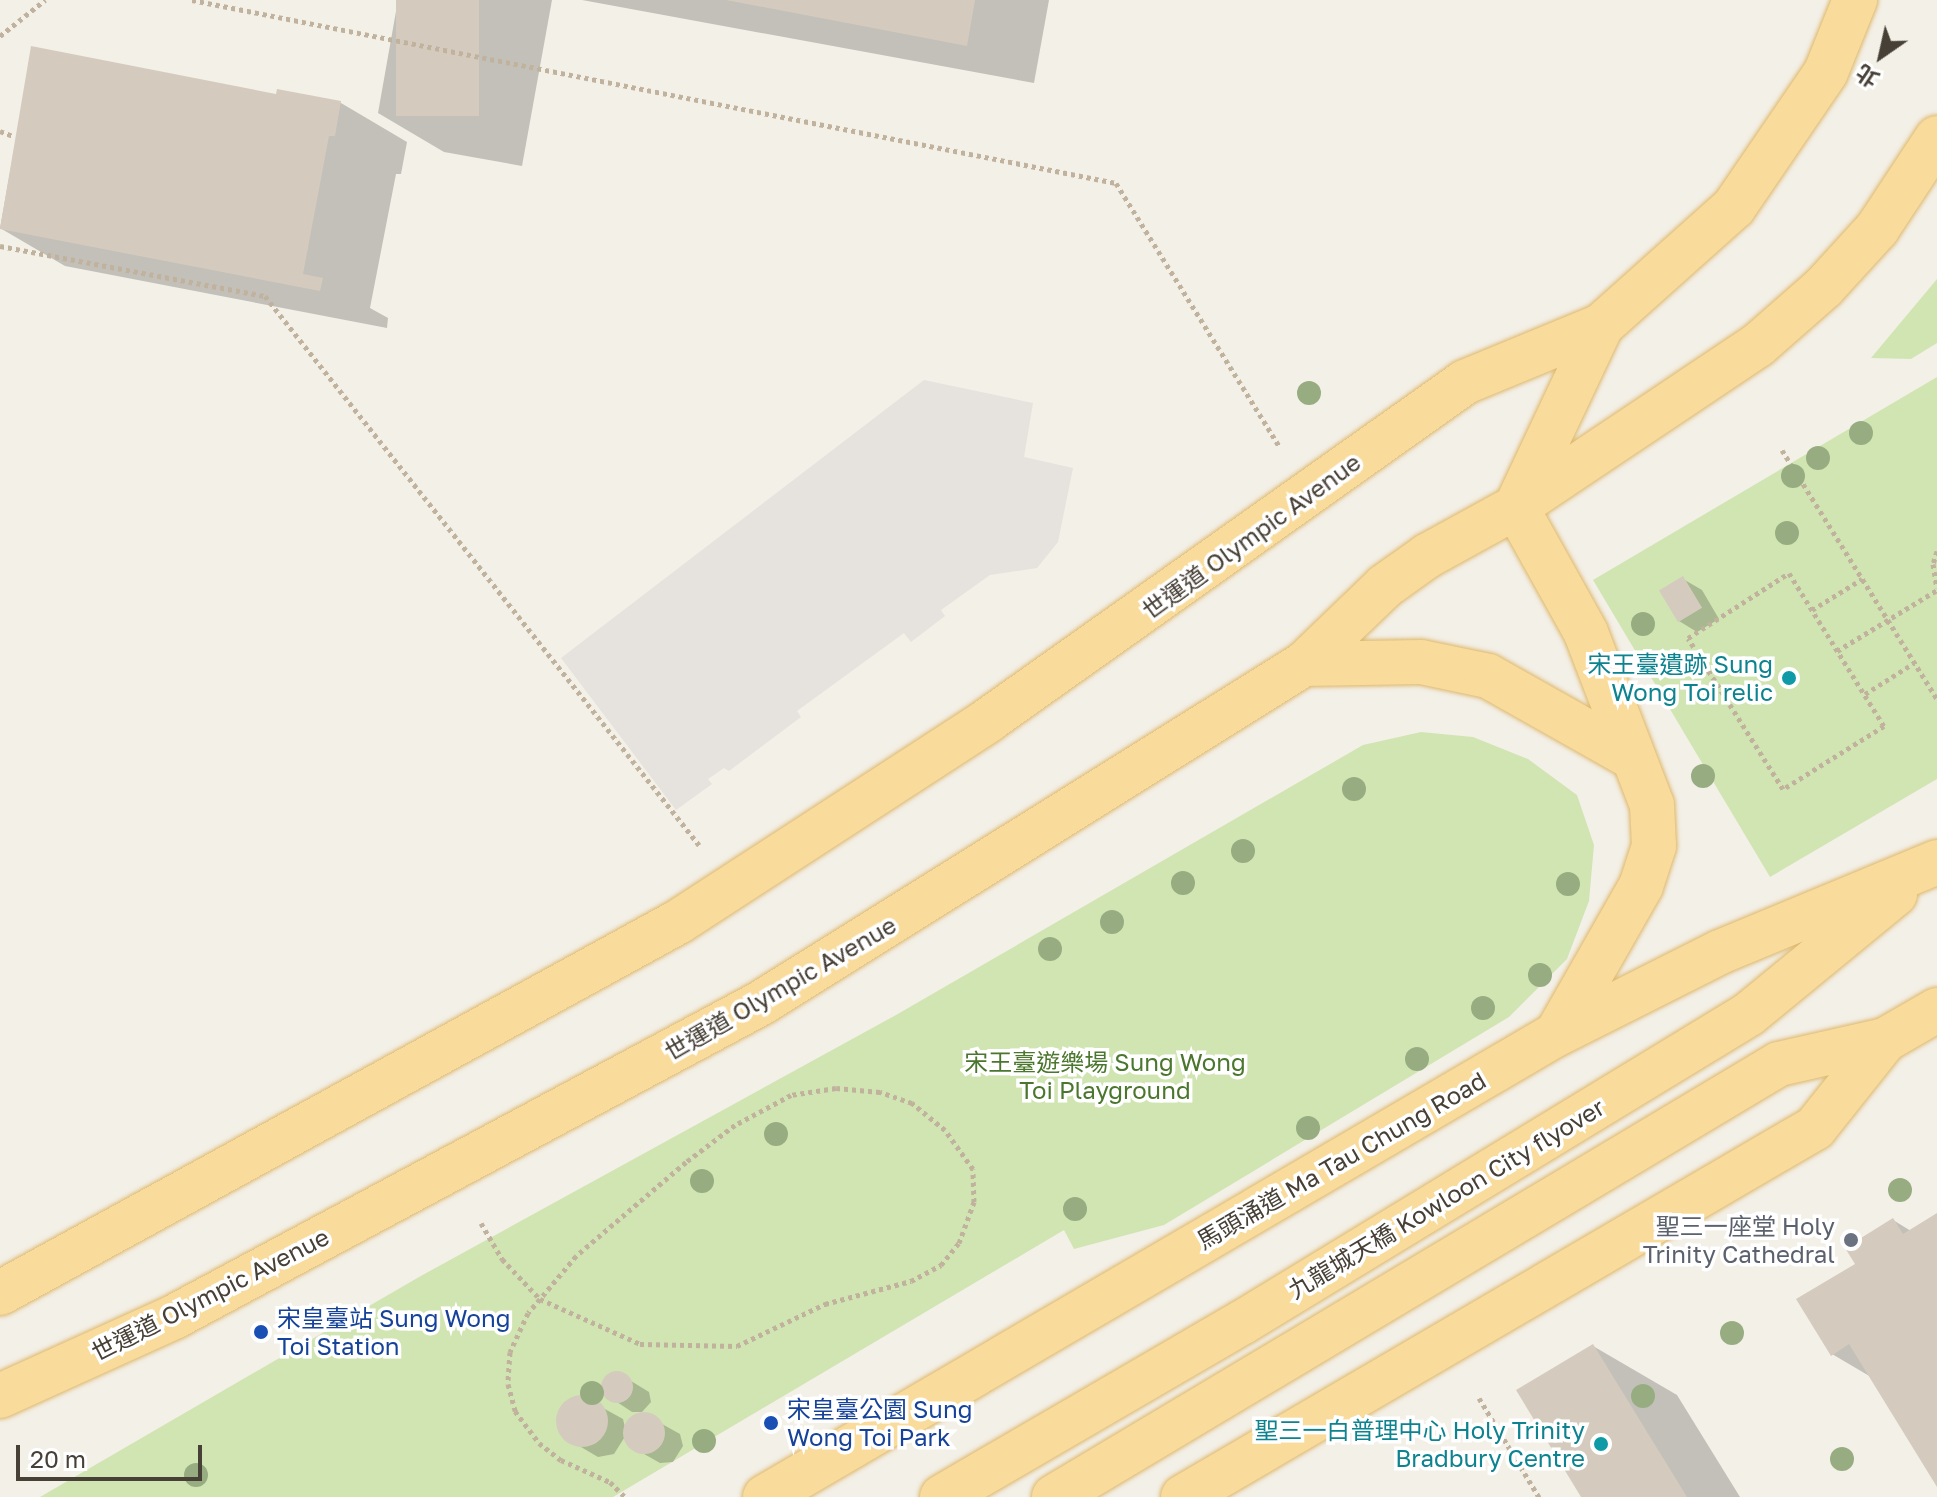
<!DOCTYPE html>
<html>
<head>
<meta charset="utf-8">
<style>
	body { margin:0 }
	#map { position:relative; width:1937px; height:1497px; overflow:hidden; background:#f3f0e8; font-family:"Golos Text","Noto Sans TC",sans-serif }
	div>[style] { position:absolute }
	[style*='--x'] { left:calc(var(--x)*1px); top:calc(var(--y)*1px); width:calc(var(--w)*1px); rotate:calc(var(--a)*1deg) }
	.industrial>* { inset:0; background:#e6e2dd }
	.green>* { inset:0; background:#d1e5b3 }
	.shadow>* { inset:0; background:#0003 }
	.building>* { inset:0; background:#d4cbbe; transform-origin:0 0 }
	.round { border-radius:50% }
	.path>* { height:5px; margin-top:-2.5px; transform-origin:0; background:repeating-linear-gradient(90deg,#c0b29d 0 4px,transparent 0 8px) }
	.roads { filter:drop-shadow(0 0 2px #deb86c) drop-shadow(0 0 2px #deb86c) }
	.major>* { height:44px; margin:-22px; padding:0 22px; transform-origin:22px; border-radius:22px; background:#f9db9c }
	.trees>* { width:24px; height:24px; margin:-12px; border-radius:50%; background:#97ad81 }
	.dots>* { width:22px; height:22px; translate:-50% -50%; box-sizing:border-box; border:4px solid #fff; border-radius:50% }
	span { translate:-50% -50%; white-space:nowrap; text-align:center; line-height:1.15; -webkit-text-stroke:7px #fff; paint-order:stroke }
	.street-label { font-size:24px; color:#474037 }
	.culture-label { font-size:24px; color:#0d838f }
	.right { translate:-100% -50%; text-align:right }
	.park-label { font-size:24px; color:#4b762d }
	.worship-label { font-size:24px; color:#5b616d }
	.transit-label { font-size:24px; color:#164399 }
	.left { translate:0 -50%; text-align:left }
	.north { position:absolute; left:1841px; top:16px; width:80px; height:80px; -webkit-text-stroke:6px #fff; paint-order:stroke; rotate:214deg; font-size:22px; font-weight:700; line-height:32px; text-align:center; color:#474037 }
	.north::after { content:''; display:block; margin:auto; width:28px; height:36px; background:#474037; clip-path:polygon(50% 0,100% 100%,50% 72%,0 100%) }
	.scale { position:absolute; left:16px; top:1445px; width:186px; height:36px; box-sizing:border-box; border:4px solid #474037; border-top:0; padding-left:10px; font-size:24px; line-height:28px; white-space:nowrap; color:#474037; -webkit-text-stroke:6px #fff; paint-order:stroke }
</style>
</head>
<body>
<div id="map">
	<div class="industrial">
		<i style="clip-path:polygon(924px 380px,1033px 403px,1024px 457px,1073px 468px,1058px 542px,1037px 568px,990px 575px,941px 610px,945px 616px,911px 642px,904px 633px,797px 711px,801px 717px,729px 771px,724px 768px,708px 779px,712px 784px,676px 810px,561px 658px)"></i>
	</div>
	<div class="green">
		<i style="clip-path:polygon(1937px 279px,1937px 343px,1911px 359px,1871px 358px)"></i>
		<i style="clip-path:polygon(1937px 377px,1937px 779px,1770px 877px,1593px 580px)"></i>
		<i style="clip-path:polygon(1421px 732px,1473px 737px,1528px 759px,1577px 795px,1594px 845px,1589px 901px,1567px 959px,1509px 1017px,1164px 1225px,1074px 1249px,1064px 1230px,613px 1497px,40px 1497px,419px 1277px,896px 1015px,1363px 745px)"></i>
	</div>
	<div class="shadow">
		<i style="clip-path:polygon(398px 0,552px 0,522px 166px,444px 152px,378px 113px)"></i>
		<i style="clip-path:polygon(582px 0,1049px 0,1034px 83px)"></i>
		<i style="clip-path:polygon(32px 49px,277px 96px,279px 91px,341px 103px,407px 142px,401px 174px,396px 174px,370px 308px,388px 318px,387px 328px,65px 266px,0 228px)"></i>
		<i style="clip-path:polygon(1683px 579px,1702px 590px,1719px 619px,1697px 632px,1679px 621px)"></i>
		<i style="clip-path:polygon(1937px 1215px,1937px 1483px,1871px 1377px,1832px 1354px,1857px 1265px,1893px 1220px,1911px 1231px)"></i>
		<i style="clip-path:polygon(1593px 1346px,1677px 1395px,1740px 1497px,1584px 1497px)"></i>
		<i style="clip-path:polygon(618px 1373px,649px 1392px,651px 1402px,642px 1412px,632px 1412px,605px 1394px,604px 1382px)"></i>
		<i style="clip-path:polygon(583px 1397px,623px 1419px,626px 1432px,633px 1418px,644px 1414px,680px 1434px,683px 1446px,673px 1462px,660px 1463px,630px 1446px,626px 1435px,614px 1454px,598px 1457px,564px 1437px,558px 1421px,563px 1406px)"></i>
	</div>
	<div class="building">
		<i style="left:396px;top:0;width:83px;height:116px"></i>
		<i style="clip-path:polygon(726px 0,975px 0,967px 46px)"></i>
		<i style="clip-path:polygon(31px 46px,276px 94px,277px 89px,341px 101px,335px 136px,329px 136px,303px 274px,323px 278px,320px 291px,0 229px)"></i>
		<i style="left:1683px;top:576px;width:37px;height:28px;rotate:59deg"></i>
		<i style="clip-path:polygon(1937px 1213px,1937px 1487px,1849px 1344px,1831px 1356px,1796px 1299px,1855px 1264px,1845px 1248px,1893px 1218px,1903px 1234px)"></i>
		<i style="clip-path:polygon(1593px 1344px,1687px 1497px,1581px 1497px,1516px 1390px)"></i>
		<i class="round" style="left:601px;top:1371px;width:32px;height:32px"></i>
		<i class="round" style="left:556px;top:1395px;width:52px;height:52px"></i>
		<i class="round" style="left:623px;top:1412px;width:42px;height:42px"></i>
	</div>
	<div class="path">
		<i style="--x:192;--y:0;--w:942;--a:11.2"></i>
		<i style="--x:1116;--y:183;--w:309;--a:58.2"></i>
		<i style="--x:0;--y:36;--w:58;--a:-38.7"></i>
		<i style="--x:0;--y:131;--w:14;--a:21"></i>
		<i style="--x:0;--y:246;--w:270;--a:10.7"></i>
		<i style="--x:265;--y:296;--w:700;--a:51.67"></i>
		<i style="--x:1782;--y:450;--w:293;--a:58.1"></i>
		<i style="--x:1937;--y:551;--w:14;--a:107"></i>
		<i style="--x:1933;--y:564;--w:24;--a:81"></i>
		<i style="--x:1789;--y:573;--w:180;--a:58.2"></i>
		<i style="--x:1884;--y:726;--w:119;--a:148"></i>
		<i style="--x:1783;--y:789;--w:178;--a:-122.2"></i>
		<i style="--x:1688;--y:638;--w:120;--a:-32.8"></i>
		<i style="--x:1812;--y:610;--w:59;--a:-31.8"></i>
		<i style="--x:1837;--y:651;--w:117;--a:-31.4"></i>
		<i style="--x:1865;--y:694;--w:58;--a:-32.3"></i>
		<i style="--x:481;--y:1223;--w:42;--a:59.7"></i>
		<i style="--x:502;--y:1259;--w:55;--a:46.5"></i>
		<i style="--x:540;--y:1299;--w:110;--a:24.2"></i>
		<i style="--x:640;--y:1344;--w:97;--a:1.2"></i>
		<i style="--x:737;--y:1346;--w:98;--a:-25.5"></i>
		<i style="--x:825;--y:1304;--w:89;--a:-15"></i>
		<i style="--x:911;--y:1281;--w:34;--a:-28"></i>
		<i style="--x:941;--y:1265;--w:28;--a:-51"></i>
		<i style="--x:959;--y:1243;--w:44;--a:-69.9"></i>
		<i style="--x:974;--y:1202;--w:33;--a:-92"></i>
		<i style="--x:973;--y:1169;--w:48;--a:-125.7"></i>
		<i style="--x:945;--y:1130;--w:43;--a:-140.7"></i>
		<i style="--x:912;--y:1103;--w:34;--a:-161"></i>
		<i style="--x:880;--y:1092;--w:44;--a:-174.8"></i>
		<i style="--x:836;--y:1088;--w:46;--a:171.2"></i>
		<i style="--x:791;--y:1095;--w:64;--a:151.8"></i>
		<i style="--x:735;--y:1125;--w:61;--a:142.9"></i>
		<i style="--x:686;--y:1162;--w:145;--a:139.5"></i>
		<i style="--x:576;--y:1256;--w:56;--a:129.9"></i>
		<i style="--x:540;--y:1299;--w:18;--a:131"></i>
		<i style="--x:528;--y:1313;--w:43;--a:114.8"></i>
		<i style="--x:510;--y:1352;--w:32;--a:94"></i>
		<i style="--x:508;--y:1384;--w:28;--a:75"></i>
		<i style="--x:515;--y:1411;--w:40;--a:53"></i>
		<i style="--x:539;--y:1443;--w:28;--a:38"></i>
		<i style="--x:561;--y:1460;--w:54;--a:24.2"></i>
		<i style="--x:610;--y:1482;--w:21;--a:45"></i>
		<i style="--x:1479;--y:1398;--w:116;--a:58.8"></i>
	</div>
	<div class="roads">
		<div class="major">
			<i style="--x:1516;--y:507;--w:144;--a:60.9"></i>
			<i style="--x:1586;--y:633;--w:184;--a:69"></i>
			<i style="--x:1652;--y:805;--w:41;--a:87.2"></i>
			<i style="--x:1654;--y:846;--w:42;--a:108"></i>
			<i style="--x:1641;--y:886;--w:169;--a:119.7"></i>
			<i style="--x:1516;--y:507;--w:200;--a:-64.8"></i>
			<i style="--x:1304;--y:664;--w:117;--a:-1"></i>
			<i style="--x:1421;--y:662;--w:68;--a:11.8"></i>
			<i style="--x:1488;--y:676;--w:163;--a:29.4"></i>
			<i style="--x:0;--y:1293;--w:773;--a:-28.69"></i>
			<i style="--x:678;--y:922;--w:369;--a:-33"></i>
			<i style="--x:987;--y:721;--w:586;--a:-35.34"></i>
			<i style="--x:1465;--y:382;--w:147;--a:-22.4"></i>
			<i style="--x:1601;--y:326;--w:178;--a:-41.8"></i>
			<i style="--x:1734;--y:207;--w:163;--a:-55.7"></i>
			<i style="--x:1826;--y:72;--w:78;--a:-68.1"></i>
			<i style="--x:0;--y:1396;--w:191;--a:-24.4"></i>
			<i style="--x:174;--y:1317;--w:666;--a:-28.14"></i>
			<i style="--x:761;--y:1003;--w:640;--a:-31.98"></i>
			<i style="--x:1304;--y:664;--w:112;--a:-43.9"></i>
			<i style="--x:1385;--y:586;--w:52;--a:-35.5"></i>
			<i style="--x:1427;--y:556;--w:102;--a:-28.8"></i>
			<i style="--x:1516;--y:507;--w:291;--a:-33.8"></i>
			<i style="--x:1758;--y:345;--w:88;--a:-41.3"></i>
			<i style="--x:1824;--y:287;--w:79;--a:-47.6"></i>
			<i style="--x:1877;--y:229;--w:109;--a:-56.6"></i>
			<i style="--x:765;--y:1497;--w:915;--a:-30.32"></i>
			<i style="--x:1555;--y:1035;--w:185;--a:-26.7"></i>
			<i style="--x:1720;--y:952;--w:235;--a:-22.5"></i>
			<i style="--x:942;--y:1497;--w:348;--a:-30.2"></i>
			<i style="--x:1243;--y:1322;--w:592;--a:-31.33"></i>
			<i style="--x:1749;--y:1014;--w:189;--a:-39.4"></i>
			<i style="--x:1054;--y:1497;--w:844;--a:-30.85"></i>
			<i style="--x:1779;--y:1064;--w:109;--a:-12.8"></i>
			<i style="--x:1183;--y:1497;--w:732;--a:-30.28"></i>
			<i style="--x:1815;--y:1128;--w:112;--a:-51.5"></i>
			<i style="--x:1885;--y:1040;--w:60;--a:-30"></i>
		</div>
	</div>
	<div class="trees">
		<i style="left:1309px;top:393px"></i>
		<i style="left:1861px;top:433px"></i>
		<i style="left:1818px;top:458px"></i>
		<i style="left:1793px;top:476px"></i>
		<i style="left:1787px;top:533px"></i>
		<i style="left:1643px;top:624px"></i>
		<i style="left:1703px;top:776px"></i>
		<i style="left:1354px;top:789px"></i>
		<i style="left:1243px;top:851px"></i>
		<i style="left:1183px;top:883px"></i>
		<i style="left:1568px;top:884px"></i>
		<i style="left:1112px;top:922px"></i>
		<i style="left:1050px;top:949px"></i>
		<i style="left:1540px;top:975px"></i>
		<i style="left:1483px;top:1008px"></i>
		<i style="left:1417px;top:1059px"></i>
		<i style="left:1308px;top:1128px"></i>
		<i style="left:776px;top:1134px"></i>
		<i style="left:702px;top:1181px"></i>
		<i style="left:1900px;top:1190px"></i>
		<i style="left:1075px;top:1209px"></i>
		<i style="left:1732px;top:1333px"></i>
		<i style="left:592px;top:1393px"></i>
		<i style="left:1643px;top:1396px"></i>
		<i style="left:704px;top:1441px"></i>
		<i style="left:1842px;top:1459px"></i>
		<i style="left:196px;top:1475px"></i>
	</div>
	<div class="dots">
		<i style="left:1789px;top:678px;background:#0f9aa8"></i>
		<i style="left:1851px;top:1240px;background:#6b7280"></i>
		<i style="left:261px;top:1332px;background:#1a4fb4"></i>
		<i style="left:771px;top:1423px;background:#1a4fb4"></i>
		<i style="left:1601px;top:1444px;background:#0f9aa8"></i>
	</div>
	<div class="street-label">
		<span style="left:1251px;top:536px;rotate:-36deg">世運道 Olympic Avenue</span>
		<span style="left:780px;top:988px;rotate:-30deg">世運道 Olympic Avenue</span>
		<span style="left:1341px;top:1160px;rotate:-30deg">馬頭涌道 Ma Tau Chung Road</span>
		<span style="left:1446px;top:1198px;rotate:-31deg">九龍城天橋 Kowloon City flyover</span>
		<span style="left:210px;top:1294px;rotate:-27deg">世運道 Olympic Avenue</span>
	</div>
	<div class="culture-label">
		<span class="right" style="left:1773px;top:678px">宋王臺遺跡 Sung<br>Wong Toi relic</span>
		<span class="right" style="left:1585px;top:1444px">聖三一白普理中心 Holy Trinity<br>Bradbury Centre</span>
	</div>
	<div class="park-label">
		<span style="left:1105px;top:1076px">宋王臺遊樂場 Sung Wong<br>Toi Playground</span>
	</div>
	<div class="worship-label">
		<span class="right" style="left:1835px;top:1240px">聖三一座堂 Holy<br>Trinity Cathedral</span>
	</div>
	<div class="transit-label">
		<span class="left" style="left:277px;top:1332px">宋皇臺站 Sung Wong<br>Toi Station</span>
		<span class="left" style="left:787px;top:1423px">宋皇臺公園 Sung<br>Wong Toi Park</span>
	</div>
	<div class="north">北</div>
	<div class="scale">20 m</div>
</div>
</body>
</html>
